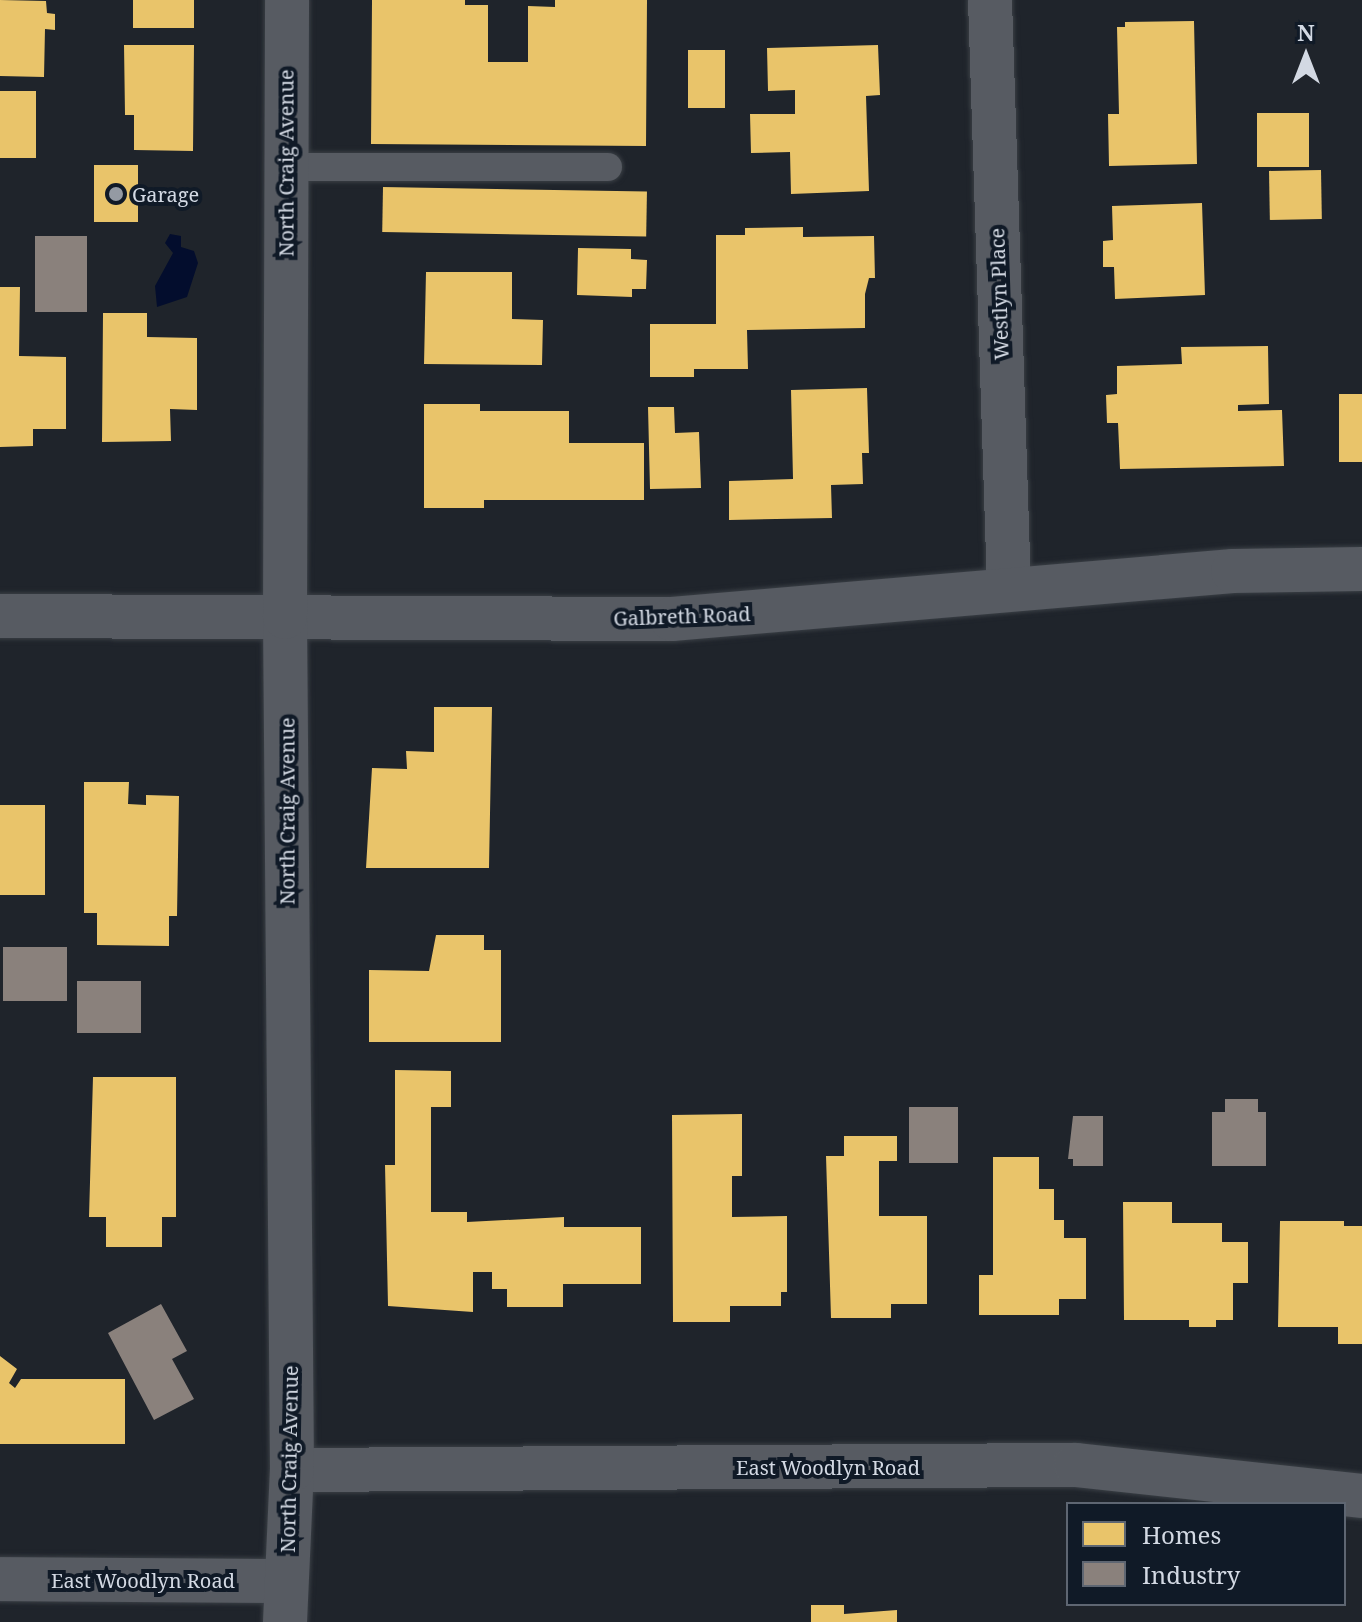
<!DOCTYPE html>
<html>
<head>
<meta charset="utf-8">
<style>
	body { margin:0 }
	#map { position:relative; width:1362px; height:1622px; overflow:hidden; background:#1f242b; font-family:"Noto Serif",serif }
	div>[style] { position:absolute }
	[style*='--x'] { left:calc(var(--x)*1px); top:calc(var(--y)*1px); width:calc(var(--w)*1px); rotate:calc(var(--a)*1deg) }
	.water>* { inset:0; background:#030d2d }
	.homes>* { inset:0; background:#e9c46a; transform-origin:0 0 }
	.industry>* { inset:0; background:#8a817c; transform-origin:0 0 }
	.roads { filter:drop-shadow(0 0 2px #3a3f45) drop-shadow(0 0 2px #3a3f45) }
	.service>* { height:28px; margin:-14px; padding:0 14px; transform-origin:14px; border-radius:14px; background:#575b62 }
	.minor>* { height:44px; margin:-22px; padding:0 22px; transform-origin:22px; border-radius:22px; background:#575b62 }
	.dots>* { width:22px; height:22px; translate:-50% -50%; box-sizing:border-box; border:4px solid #101a27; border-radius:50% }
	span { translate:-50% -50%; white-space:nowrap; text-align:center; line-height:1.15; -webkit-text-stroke:8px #101a27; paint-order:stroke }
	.street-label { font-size:20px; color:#d3d9e3 }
	.poi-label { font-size:20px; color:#d3d9e3 }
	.left { translate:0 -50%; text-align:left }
	.legend { position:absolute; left:1066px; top:1502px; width:280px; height:104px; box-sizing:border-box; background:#101a27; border:2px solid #5e6672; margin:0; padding:10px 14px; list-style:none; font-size:24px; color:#d3d9e3 }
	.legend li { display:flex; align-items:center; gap:16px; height:40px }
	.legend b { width:40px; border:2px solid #5e6672 }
	.north { position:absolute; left:1266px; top:16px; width:80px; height:80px; -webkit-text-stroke:6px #101a27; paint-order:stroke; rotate:0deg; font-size:22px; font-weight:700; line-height:32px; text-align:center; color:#d3d9e3 }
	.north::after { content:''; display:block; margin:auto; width:28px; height:36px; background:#d3d9e3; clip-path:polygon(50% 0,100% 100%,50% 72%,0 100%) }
</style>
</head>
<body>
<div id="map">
	<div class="water">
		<i style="clip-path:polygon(170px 234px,181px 236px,181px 247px,194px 251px,198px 263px,187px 297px,157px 307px,155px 286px,173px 253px,165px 243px)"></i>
	</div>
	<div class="homes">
		<i style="clip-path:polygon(0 0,46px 1px,47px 13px,55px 14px,55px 30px,45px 29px,44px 77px,0 76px)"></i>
		<i style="left:133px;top:0;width:61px;height:28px"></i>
		<i style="clip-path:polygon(372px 0,465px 0,465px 5px,488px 5px,488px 62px,528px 62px,528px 6px,555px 7px,555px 0,647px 0,646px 146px,371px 144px)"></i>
		<i style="clip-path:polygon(1194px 21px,1197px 164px,1109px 166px,1108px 114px,1119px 114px,1117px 27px,1125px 27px,1125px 22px)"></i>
		<i style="clip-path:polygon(124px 45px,194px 45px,193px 151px,134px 150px,134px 115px,125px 115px)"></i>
		<i style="clip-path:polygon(878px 45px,880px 95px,866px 96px,869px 191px,791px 194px,790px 152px,751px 153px,750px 114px,795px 114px,795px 90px,768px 91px,767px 48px)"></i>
		<i style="left:725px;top:50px;width:58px;height:37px;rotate:90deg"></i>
		<i style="left:0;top:91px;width:36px;height:67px"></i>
		<i style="left:1257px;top:113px;width:52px;height:54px"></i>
		<i style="left:138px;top:165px;width:57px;height:44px;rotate:90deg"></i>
		<i style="left:1321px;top:170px;width:49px;height:52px;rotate:89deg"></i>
		<i style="left:383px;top:187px;width:264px;height:45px;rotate:1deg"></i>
		<i style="clip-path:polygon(1202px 203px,1205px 295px,1115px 299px,1114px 267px,1103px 267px,1103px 241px,1113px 240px,1112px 206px)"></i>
		<i style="clip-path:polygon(803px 227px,803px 237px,874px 236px,875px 278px,869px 278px,865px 294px,865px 328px,747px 330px,748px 369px,694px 369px,694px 377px,650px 377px,650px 324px,716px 324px,716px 235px,745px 235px,745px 228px)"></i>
		<i style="clip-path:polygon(578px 248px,631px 249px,631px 259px,647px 260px,646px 289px,632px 289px,632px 297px,577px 295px)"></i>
		<i style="clip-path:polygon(426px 272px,512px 272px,512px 319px,543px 320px,542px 365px,424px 364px)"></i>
		<i style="clip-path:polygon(0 287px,20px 287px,19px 356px,66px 357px,66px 429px,33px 429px,33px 446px,0 447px)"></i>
		<i style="clip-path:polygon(103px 313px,147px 313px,147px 337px,197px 338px,197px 410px,170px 409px,171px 441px,102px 442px)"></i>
		<i style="clip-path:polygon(1268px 346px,1269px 404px,1238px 405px,1238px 411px,1282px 410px,1284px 466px,1120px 469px,1118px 423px,1107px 423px,1106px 395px,1117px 394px,1117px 366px,1182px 364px,1181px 347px)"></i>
		<i style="clip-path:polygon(867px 388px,869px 453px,862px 453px,863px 484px,831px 485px,832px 518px,729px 520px,729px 481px,793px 479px,791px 390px)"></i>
		<i style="left:1362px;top:394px;width:68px;height:23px;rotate:90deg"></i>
		<i style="clip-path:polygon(424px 404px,480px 404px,480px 411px,569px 411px,569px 443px,644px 443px,644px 500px,484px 500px,484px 508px,424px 508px)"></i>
		<i style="clip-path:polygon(648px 407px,674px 407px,675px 433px,699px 432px,701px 488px,650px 489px)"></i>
		<i style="clip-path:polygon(434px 707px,492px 707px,489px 868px,366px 868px,372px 768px,407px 769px,406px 751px,434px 752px)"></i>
		<i style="clip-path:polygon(84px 782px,129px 782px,128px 804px,146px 805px,146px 795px,179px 796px,177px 916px,169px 916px,169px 946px,97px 945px,97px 913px,84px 913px)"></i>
		<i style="left:0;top:805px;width:45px;height:90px"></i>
		<i style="clip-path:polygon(436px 935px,484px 935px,484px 950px,501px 950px,501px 1042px,369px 1042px,369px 970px,429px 971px)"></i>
		<i style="clip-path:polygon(395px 1070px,451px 1071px,451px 1107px,431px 1107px,431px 1212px,467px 1212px,467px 1222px,564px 1217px,564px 1227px,641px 1227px,641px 1284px,563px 1284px,563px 1307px,507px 1307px,507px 1289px,492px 1289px,492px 1272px,473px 1272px,473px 1312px,388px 1306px,385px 1165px,395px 1165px)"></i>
		<i style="clip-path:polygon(93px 1077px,176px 1077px,176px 1217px,162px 1217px,162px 1247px,106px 1247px,106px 1217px,89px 1217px)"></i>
		<i style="clip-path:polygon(742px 1114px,742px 1176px,732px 1176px,732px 1217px,787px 1216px,787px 1292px,781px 1292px,781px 1306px,730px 1306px,730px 1322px,673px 1322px,672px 1115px)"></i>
		<i style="clip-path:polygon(844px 1136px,897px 1136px,897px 1161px,879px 1161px,879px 1216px,927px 1216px,927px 1304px,891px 1304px,891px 1318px,831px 1318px,826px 1156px,844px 1156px)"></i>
		<i style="clip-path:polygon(993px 1157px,1039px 1157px,1039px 1189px,1054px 1189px,1054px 1220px,1064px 1220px,1064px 1238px,1086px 1238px,1086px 1299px,1059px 1299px,1059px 1315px,979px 1315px,979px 1275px,993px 1275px)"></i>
		<i style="clip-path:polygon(1123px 1202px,1172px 1202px,1172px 1223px,1222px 1223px,1222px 1242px,1248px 1242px,1248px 1283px,1233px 1283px,1233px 1320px,1216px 1320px,1216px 1327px,1189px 1327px,1189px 1320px,1124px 1320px)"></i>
		<i style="clip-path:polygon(1280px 1221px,1344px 1221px,1344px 1226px,1362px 1226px,1362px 1344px,1338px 1344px,1338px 1327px,1278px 1327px)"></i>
		<i style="clip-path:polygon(0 1356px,17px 1369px,9px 1383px,15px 1388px,21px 1379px,125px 1379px,125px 1444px,0 1444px)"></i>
		<i style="clip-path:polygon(811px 1605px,844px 1605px,844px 1614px,897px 1610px,897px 1622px,811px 1622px)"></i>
	</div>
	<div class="industry">
		<i style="left:35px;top:236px;width:52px;height:76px"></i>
		<i style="left:3px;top:947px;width:64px;height:54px"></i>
		<i style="left:77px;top:981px;width:64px;height:52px"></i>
		<i style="clip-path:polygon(1225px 1099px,1258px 1099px,1258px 1112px,1266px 1112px,1266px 1166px,1212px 1166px,1212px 1112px,1225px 1112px)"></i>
		<i style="left:909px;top:1107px;width:49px;height:56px"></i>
		<i style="clip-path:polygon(1073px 1116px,1103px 1116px,1103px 1166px,1073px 1166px,1073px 1159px,1068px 1159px)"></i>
		<i style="clip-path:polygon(161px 1304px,187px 1351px,172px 1359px,194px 1399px,154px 1420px,108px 1333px)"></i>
	</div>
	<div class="roads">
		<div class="service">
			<i style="--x:285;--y:167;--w:323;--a:0"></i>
		</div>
		<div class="minor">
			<i style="--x:990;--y:0;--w:588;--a:88.15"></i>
			<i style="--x:0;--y:616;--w:672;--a:0.26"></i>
			<i style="--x:672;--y:619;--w:563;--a:-4.89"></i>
			<i style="--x:1233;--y:571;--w:129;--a:-0.9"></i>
			<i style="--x:292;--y:1470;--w:784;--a:-0.37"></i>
			<i style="--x:1076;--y:1465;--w:288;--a:6.2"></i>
			<i style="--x:0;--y:1579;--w:286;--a:0.4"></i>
			<i style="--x:285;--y:1622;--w:152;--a:-87.4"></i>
			<i style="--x:292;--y:1470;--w:853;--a:-90.47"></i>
			<i style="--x:285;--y:617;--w:617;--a:-89.81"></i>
		</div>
	</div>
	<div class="dots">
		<i style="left:116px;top:194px;background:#949aa3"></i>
	</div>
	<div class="street-label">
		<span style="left:286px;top:163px;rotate:-90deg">North Craig Avenue</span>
		<span style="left:999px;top:294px;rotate:-92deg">Westlyn Place</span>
		<span style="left:682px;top:616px;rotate:-2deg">Galbreth Road</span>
		<span style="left:287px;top:811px;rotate:-90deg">North Craig Avenue</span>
		<span style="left:289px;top:1459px;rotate:-89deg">North Craig Avenue</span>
		<span style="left:828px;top:1467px">East Woodlyn Road</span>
		<span style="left:143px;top:1580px">East Woodlyn Road</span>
	</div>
	<div class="poi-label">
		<span class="left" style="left:132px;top:194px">Garage</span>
	</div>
	<ul class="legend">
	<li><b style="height:22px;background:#e9c46a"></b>Homes</li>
	<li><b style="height:22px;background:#8a817c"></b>Industry</li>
	</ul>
	<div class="north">N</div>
</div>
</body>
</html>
